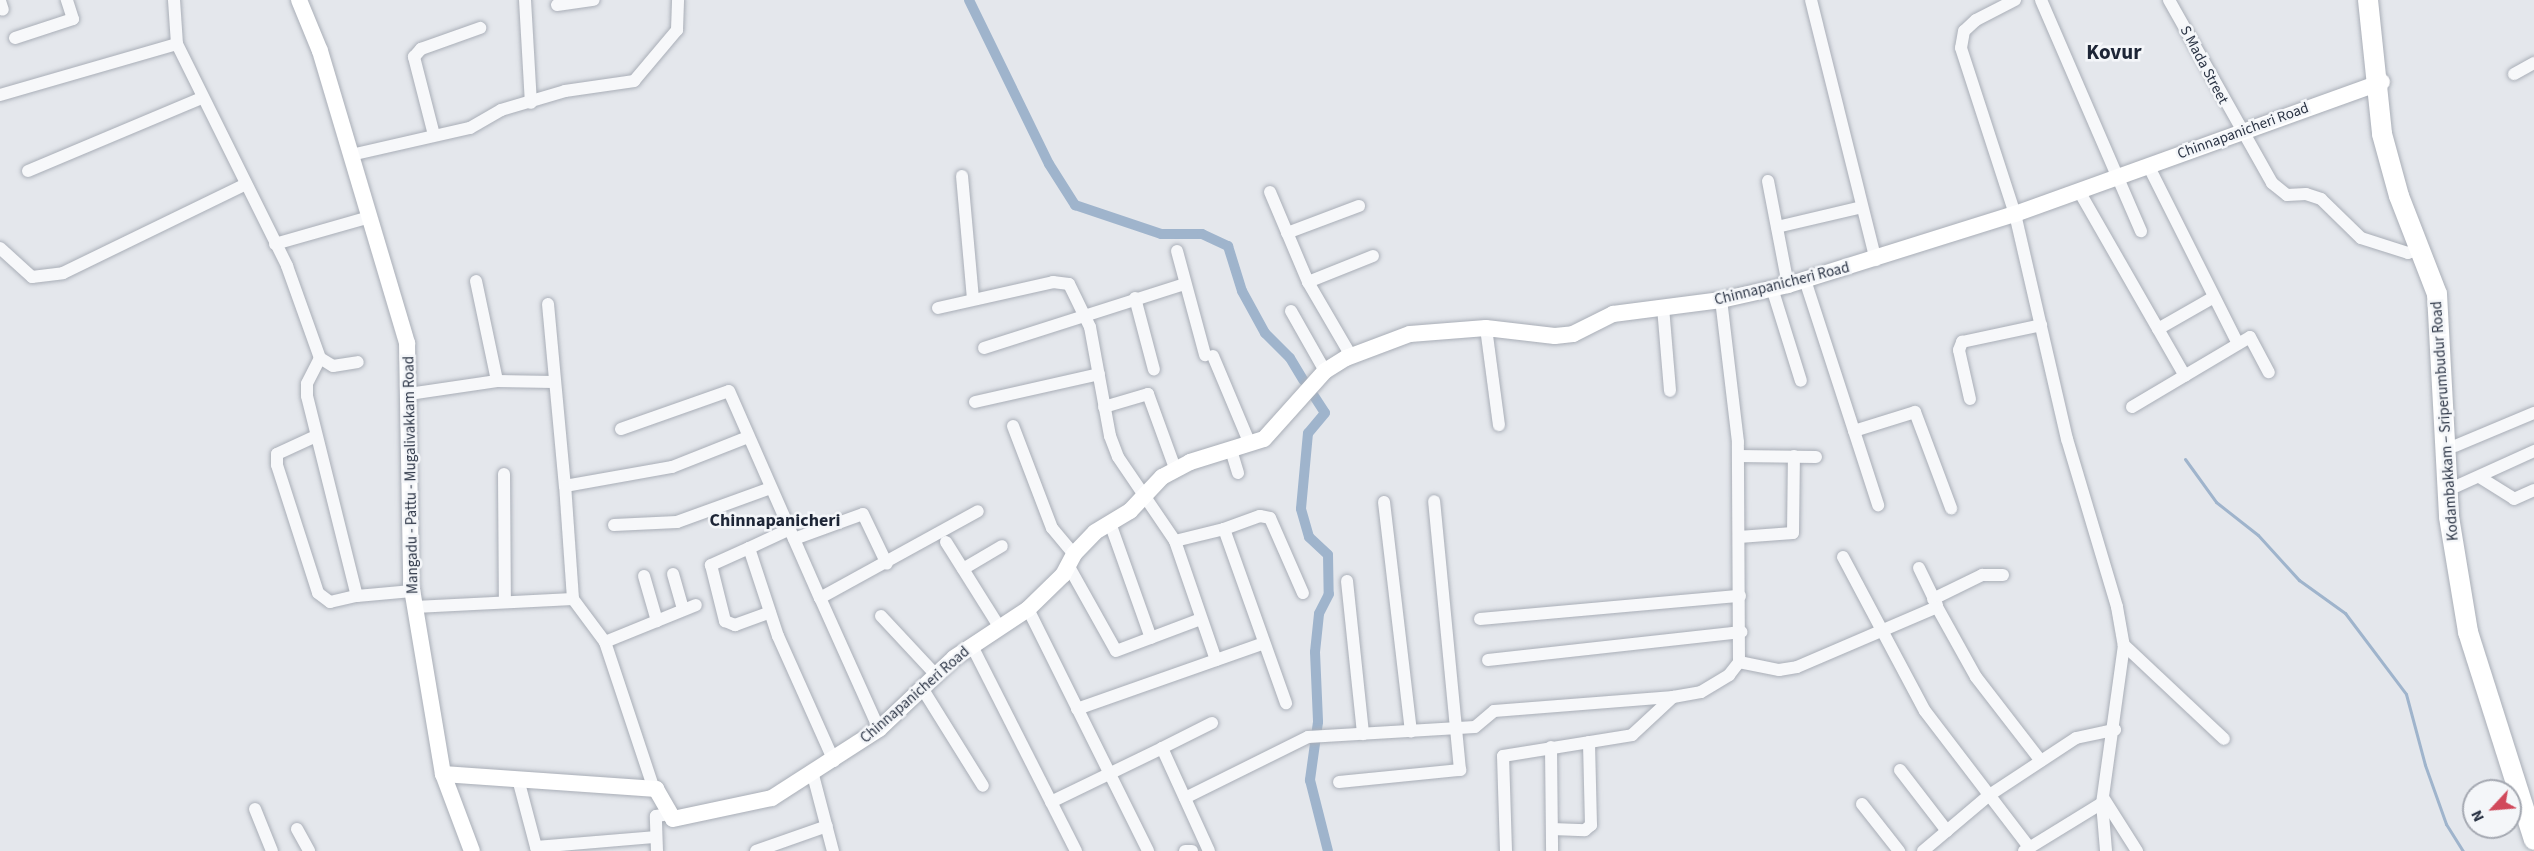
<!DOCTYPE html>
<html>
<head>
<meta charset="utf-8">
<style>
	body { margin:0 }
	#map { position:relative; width:2534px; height:851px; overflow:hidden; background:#e4e7ec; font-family:"Source Sans 3",sans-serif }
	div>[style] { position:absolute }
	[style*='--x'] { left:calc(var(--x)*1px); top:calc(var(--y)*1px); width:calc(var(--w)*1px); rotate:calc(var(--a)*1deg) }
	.stream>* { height:3px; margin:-1.5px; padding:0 1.5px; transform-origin:1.5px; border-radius:1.5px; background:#9fb4cc }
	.canal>* { height:10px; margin:-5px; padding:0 5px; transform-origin:5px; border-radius:5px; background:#9fb4cc }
	.roads { filter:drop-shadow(0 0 2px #a9aeb7) drop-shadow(0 0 2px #a9aeb7) }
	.street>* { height:12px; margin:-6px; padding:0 6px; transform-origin:6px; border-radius:6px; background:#f7f8fa }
	.secondary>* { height:16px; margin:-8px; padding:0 8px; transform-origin:8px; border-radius:8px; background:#fff }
	.primary>* { height:20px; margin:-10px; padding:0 10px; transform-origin:10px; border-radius:10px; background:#fff }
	span { translate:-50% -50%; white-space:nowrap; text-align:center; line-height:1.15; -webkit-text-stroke:5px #f4f6f9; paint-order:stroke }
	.street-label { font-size:15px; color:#2b3445 }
	.quarter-label { font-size:18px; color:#1d2536; font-weight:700 }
	.district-label { font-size:21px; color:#1d2536; font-weight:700 }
	.north { position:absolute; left:2462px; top:779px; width:60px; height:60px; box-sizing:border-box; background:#f4f6f9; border:2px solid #a4a8b1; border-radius:50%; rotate:244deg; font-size:16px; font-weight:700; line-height:24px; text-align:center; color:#2b3445 }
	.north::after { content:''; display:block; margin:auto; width:21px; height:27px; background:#d1495b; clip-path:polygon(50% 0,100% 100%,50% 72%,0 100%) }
</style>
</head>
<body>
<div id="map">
	<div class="stream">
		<i style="--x:2185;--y:459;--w:53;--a:54.2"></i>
		<i style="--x:2216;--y:502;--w:53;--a:38.2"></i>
		<i style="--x:2258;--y:535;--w:61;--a:47.7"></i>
		<i style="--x:2299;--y:580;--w:57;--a:35.7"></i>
		<i style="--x:2345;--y:613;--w:101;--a:53"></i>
		<i style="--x:2406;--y:694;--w:73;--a:75"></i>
		<i style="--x:2425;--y:765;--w:63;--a:70.4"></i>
		<i style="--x:2446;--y:824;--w:32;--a:58"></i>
	</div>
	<div class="canal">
		<i style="--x:969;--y:0;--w:182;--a:64"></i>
		<i style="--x:1049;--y:164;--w:49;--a:57.6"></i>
		<i style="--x:1075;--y:205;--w:91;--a:18.6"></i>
		<i style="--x:1161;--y:234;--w:41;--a:0"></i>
		<i style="--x:1202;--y:234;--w:29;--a:25"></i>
		<i style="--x:1228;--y:246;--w:47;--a:72.7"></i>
		<i style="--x:1242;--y:291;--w:48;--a:61.3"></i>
		<i style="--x:1265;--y:333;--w:35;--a:45"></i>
		<i style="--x:1290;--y:358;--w:26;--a:59"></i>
		<i style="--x:1314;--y:396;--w:20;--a:57"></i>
		<i style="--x:1325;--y:413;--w:26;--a:130"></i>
		<i style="--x:1308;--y:433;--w:76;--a:95.3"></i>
		<i style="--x:1301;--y:509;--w:29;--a:74"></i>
		<i style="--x:1309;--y:537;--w:26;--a:43"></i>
		<i style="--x:1328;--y:555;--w:39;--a:89"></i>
		<i style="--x:1329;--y:594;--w:22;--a:117"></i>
		<i style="--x:1319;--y:614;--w:38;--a:96"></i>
		<i style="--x:1315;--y:652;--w:70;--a:87.5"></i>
		<i style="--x:1318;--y:722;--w:59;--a:97.9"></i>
		<i style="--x:1310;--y:780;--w:73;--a:75.8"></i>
	</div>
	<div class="roads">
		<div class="street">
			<i style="--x:174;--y:0;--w:44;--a:86.1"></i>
			<i style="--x:177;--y:44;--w:248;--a:63.6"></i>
			<i style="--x:287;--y:266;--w:98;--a:70.3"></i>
			<i style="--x:320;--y:358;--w:15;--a:32"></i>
			<i style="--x:333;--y:366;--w:25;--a:-9"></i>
			<i style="--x:525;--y:0;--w:103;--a:86.7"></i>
			<i style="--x:1811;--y:0;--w:268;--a:76"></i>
			<i style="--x:2015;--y:0;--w:44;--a:152.9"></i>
			<i style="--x:1976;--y:20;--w:16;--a:137"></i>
			<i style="--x:1964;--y:31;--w:17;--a:100"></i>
			<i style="--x:1961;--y:48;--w:175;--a:72"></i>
			<i style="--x:2015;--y:214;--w:231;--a:77"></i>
			<i style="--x:2067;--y:439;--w:175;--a:73.4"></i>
			<i style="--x:2117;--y:607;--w:39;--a:80"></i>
			<i style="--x:2124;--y:645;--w:160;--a:97.9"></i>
			<i style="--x:2102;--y:803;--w:48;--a:85.2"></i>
			<i style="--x:2041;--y:0;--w:252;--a:66.6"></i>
			<i style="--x:2169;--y:0;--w:210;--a:60.6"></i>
			<i style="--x:2272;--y:183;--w:19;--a:39"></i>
			<i style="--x:2287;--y:195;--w:19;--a:-3"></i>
			<i style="--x:2306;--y:194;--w:16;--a:18"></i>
			<i style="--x:2321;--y:199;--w:56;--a:44.3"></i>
			<i style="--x:2361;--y:238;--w:49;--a:17.7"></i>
			<i style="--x:2408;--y:253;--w:13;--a:-23"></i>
			<i style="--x:0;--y:1;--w:9;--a:72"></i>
			<i style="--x:557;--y:5;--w:37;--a:-8"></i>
			<i style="--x:15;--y:38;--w:61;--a:-18.1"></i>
			<i style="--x:73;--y:19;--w:20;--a:-108"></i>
			<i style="--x:2514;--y:74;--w:23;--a:-29"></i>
			<i style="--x:0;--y:95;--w:184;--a:-16.1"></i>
			<i style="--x:434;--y:135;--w:81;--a:-104.4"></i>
			<i style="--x:414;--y:57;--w:11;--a:-49"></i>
			<i style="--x:421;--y:49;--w:63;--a:-19.6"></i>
			<i style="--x:351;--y:155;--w:122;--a:-12.8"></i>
			<i style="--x:470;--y:128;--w:36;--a:-30"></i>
			<i style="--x:501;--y:110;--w:67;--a:-16.5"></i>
			<i style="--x:565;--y:91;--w:70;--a:-8.2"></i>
			<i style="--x:634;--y:81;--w:67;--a:-49.9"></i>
			<i style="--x:677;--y:30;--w:30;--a:-88"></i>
			<i style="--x:2148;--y:165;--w:200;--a:63.3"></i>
			<i style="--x:28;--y:171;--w:189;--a:-22.8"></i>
			<i style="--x:962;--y:176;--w:123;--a:84.9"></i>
			<i style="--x:1768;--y:181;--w:106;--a:79.1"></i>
			<i style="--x:2079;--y:191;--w:213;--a:60.2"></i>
			<i style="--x:1270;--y:192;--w:98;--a:67.1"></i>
			<i style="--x:1308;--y:282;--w:86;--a:59.8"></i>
			<i style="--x:1777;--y:227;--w:87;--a:-13.2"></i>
			<i style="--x:1287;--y:233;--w:77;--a:-20.6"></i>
			<i style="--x:275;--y:244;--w:99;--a:-15.9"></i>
			<i style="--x:0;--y:248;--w:43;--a:42.2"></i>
			<i style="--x:32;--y:277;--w:31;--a:-7"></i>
			<i style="--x:63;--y:273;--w:201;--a:-25.9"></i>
			<i style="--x:1177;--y:251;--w:108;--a:74.9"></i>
			<i style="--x:1805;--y:280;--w:237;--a:72"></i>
			<i style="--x:476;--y:281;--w:102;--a:78.1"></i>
			<i style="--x:1308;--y:282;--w:70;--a:-21.8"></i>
			<i style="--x:1772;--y:288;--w:97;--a:72.7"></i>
			<i style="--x:1135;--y:298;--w:74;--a:75.2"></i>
			<i style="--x:548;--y:304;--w:183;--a:84.7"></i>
			<i style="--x:565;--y:486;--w:109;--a:-10.1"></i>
			<i style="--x:672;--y:467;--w:82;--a:-21.5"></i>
			<i style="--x:1663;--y:307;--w:84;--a:85.2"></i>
			<i style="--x:938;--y:308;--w:118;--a:-12.7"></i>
			<i style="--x:1053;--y:282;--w:16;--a:7"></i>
			<i style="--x:1069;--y:284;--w:48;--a:64"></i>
			<i style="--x:1090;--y:327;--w:111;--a:79.6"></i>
			<i style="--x:1110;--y:436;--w:22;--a:69"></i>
			<i style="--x:1118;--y:457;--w:102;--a:55.8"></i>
			<i style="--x:1175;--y:541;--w:126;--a:71"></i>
			<i style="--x:1291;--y:311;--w:69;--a:60.5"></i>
			<i style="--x:1486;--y:328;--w:98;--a:82.4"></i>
			<i style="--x:2158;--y:329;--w:64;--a:-29.7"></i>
			<i style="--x:984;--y:348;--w:211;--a:-17.7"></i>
			<i style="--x:1213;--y:356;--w:95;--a:67.2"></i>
			<i style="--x:320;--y:358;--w:29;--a:117"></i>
			<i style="--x:307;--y:384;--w:12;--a:90"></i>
			<i style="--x:307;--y:396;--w:206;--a:76"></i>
			<i style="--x:357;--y:596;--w:55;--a:-5.2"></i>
			<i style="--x:409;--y:394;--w:89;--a:-8.4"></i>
			<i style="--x:497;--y:381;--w:56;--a:1"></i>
			<i style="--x:1970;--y:399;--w:50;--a:-102.7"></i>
			<i style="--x:1959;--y:350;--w:9;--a:-69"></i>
			<i style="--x:1962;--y:342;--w:81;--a:-12.1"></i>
			<i style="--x:975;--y:402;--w:127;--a:-12.7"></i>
			<i style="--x:1104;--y:407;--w:46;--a:-16.5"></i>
			<i style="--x:1148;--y:394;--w:79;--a:70"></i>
			<i style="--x:2132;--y:407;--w:137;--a:-30.7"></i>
			<i style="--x:2250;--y:337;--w:40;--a:62"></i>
			<i style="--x:1013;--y:426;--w:109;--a:69.1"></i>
			<i style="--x:1052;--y:528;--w:34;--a:50"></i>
			<i style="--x:621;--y:429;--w:114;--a:-19.4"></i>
			<i style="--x:729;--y:391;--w:226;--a:66.3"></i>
			<i style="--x:1854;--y:431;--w:64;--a:-17.3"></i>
			<i style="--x:1915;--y:412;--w:103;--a:69.4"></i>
			<i style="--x:316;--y:436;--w:43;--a:155.2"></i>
			<i style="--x:277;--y:454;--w:11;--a:90"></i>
			<i style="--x:277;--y:465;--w:134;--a:72.2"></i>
			<i style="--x:318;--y:593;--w:15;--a:37"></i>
			<i style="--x:330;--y:602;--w:28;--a:-13"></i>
			<i style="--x:2455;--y:446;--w:86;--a:-22.7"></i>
			<i style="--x:1231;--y:450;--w:24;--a:73"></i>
			<i style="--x:1738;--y:456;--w:78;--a:0.7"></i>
			<i style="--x:504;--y:474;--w:128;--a:89.6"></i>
			<i style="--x:2481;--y:478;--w:39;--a:32"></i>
			<i style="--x:2514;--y:499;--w:22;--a:-24"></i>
			<i style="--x:2457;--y:486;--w:85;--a:-24.4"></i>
			<i style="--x:1384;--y:502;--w:231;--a:83.3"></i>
			<i style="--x:1110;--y:523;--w:122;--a:70.4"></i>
			<i style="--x:614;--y:525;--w:63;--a:-2.7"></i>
			<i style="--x:677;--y:522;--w:100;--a:-19.9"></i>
			<i style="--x:790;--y:529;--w:45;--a:155.1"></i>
			<i style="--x:749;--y:548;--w:93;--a:71.8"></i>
			<i style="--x:778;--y:636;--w:137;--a:65.9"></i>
			<i style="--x:1224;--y:529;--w:38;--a:-20"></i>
			<i style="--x:1260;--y:516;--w:10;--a:11"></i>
			<i style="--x:1270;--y:518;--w:82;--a:66.3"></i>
			<i style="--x:1739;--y:537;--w:54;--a:-4.2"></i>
			<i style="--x:1793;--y:533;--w:77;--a:-89.3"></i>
			<i style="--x:794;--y:539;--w:73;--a:-19.9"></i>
			<i style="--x:863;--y:514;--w:55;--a:64.4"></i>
			<i style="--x:1175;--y:541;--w:50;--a:-13.8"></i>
			<i style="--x:1224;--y:529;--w:185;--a:70.4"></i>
			<i style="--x:946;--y:542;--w:102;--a:57.9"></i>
			<i style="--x:749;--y:548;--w:42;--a:155.9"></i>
			<i style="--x:711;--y:565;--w:58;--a:76"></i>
			<i style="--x:725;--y:621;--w:11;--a:22"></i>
			<i style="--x:735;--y:625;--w:37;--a:-20"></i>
			<i style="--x:1843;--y:557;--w:174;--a:62"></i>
			<i style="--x:1925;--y:711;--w:171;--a:52.6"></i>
			<i style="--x:1068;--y:565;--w:98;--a:60.8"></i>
			<i style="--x:1116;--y:651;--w:91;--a:-20.6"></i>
			<i style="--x:1919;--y:568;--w:41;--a:64.1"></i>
			<i style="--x:963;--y:569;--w:45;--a:-30.5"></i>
			<i style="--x:673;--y:574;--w:37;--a:74"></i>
			<i style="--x:644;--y:576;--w:47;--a:73.9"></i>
			<i style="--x:1347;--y:581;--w:154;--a:84"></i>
			<i style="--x:573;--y:599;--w:54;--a:53.3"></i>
			<i style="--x:605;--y:642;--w:155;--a:71.6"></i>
			<i style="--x:1933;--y:599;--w:55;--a:-26.1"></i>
			<i style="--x:1982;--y:575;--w:21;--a:0"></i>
			<i style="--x:415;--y:607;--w:158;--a:-2.9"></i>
			<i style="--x:573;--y:599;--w:113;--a:-94"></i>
			<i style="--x:1028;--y:609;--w:270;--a:63.6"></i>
			<i style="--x:881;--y:616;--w:81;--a:47"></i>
			<i style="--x:1480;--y:619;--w:261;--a:-5.1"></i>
			<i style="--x:605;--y:642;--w:98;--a:-22.1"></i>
			<i style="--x:2124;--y:645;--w:137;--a:43.2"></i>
			<i style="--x:972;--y:646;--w:230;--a:63.1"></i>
			<i style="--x:1488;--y:660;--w:255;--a:-6.3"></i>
			<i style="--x:1739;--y:662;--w:41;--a:11.3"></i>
			<i style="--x:1779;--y:670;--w:18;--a:-9"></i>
			<i style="--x:1797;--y:667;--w:152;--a:-23.2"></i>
			<i style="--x:1937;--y:607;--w:80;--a:60.9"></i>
			<i style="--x:1976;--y:677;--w:106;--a:52.3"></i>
			<i style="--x:922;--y:688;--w:115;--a:58.1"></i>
			<i style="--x:1077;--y:709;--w:198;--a:-19.4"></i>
			<i style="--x:879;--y:729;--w:144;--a:-114.2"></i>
			<i style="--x:820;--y:598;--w:180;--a:-28.8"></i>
			<i style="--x:1551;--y:747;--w:104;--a:89.4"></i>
			<i style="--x:1162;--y:748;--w:56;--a:-26.6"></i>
			<i style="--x:1900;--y:770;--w:77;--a:52.4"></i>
			<i style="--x:813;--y:775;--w:79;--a:75.3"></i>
			<i style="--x:518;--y:779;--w:74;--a:75.2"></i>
			<i style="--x:1339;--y:782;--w:122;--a:-5.7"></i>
			<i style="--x:1460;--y:770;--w:270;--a:-95.5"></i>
			<i style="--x:1185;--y:798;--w:137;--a:-26.4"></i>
			<i style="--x:1308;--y:737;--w:167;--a:-3.4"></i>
			<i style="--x:1475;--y:727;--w:25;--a:-40"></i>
			<i style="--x:1494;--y:711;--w:180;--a:-4.5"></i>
			<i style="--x:2104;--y:799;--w:62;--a:57.6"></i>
			<i style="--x:1051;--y:802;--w:123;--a:-25.9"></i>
			<i style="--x:1162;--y:748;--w:113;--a:65.5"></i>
			<i style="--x:1862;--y:804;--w:60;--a:51.8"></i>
			<i style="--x:255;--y:809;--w:45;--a:68"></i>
			<i style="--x:297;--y:829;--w:25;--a:61"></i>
			<i style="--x:1552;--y:829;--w:33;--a:2"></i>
			<i style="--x:1585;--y:830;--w:8;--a:-40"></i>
			<i style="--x:1591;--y:825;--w:83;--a:-91.4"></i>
			<i style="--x:536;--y:847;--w:118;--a:-4.8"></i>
			<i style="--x:657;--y:851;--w:35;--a:-92"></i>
			<i style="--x:656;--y:816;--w:14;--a:-8"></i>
			<i style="--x:756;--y:851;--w:75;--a:-19.4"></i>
			<i style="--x:1185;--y:851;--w:7;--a:0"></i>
			<i style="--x:1506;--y:851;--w:95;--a:-91.8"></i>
			<i style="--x:1503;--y:756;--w:131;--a:-9.2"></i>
			<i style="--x:1632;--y:735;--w:56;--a:-42.8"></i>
			<i style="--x:1673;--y:697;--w:28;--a:-10"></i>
			<i style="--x:1701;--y:692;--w:33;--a:-31"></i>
			<i style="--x:1729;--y:675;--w:16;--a:-52"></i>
			<i style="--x:1739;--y:662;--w:220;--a:-90.3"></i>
			<i style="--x:1738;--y:442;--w:143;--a:-96.8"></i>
			<i style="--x:1923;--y:851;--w:85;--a:-40.2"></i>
			<i style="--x:1988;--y:796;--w:105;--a:-33.4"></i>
			<i style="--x:2076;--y:738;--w:40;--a:-12"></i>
			<i style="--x:2024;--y:851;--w:92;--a:-31.6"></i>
		</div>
		<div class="secondary">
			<i style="--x:299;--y:0;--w:55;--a:67.6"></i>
			<i style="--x:320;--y:51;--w:305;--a:73.4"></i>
			<i style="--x:407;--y:343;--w:240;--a:89"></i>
			<i style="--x:411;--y:583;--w:194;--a:80.5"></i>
			<i style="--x:443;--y:774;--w:82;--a:69.4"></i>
			<i style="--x:443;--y:774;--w:214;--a:4"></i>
			<i style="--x:656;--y:789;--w:34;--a:60"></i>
			<i style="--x:673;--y:819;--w:101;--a:-12"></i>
			<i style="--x:772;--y:798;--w:127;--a:-32.8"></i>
			<i style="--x:879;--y:729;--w:103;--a:-43.4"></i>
			<i style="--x:954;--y:658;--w:89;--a:-33.5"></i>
			<i style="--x:1028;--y:609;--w:49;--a:-44.2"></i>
			<i style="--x:1063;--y:575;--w:24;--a:-62"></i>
			<i style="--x:1074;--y:554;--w:30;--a:-46"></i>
			<i style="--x:1095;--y:532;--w:41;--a:-31"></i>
			<i style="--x:1130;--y:511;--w:47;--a:-46.7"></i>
			<i style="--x:1162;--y:477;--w:32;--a:-28"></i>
			<i style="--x:1190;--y:462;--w:77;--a:-17.3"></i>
			<i style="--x:1264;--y:439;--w:91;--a:-48.1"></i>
			<i style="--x:1325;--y:371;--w:25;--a:-32"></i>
			<i style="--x:1346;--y:358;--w:68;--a:-20.6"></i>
			<i style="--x:1410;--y:334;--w:76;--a:-4.5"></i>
			<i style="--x:1486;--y:328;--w:69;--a:6.6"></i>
			<i style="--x:1555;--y:336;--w:18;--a:-6"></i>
			<i style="--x:1573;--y:334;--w:45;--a:-26.6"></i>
			<i style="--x:1613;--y:314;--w:109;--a:-7.4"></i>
			<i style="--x:1721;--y:300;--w:69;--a:-12.6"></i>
			<i style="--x:1788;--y:285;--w:238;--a:-17.4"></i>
			<i style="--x:2015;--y:214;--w:390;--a:-19.8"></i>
		</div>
		<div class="primary">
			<i style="--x:2368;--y:0;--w:135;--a:84"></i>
			<i style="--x:2382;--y:134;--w:64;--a:74.7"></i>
			<i style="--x:2399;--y:196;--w:105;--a:68.8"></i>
			<i style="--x:2437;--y:294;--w:223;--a:86.9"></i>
			<i style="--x:2449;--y:517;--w:117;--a:80.6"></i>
			<i style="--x:2468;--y:632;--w:218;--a:72.4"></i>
		</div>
	</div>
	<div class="street-label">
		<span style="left:2204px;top:65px;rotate:62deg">S Mada Street</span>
		<span style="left:2243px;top:131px;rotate:-20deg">Chinnapanicheri Road</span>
		<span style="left:1782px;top:284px;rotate:-14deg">Chinnapanicheri Road</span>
		<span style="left:2445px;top:421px;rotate:-94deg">Kodambakkam – Sriperumbudur Road</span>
		<span style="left:411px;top:475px;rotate:-91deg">Mangadu - Pattu - Mugalivakkam Road</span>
		<span style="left:915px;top:695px;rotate:-41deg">Chinnapanicheri Road</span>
	</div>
	<div class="quarter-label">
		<span style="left:775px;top:521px">Chinnapanicheri</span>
	</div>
	<div class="district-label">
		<span style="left:2114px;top:52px">Kovur</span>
	</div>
	<div class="north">N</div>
</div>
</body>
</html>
